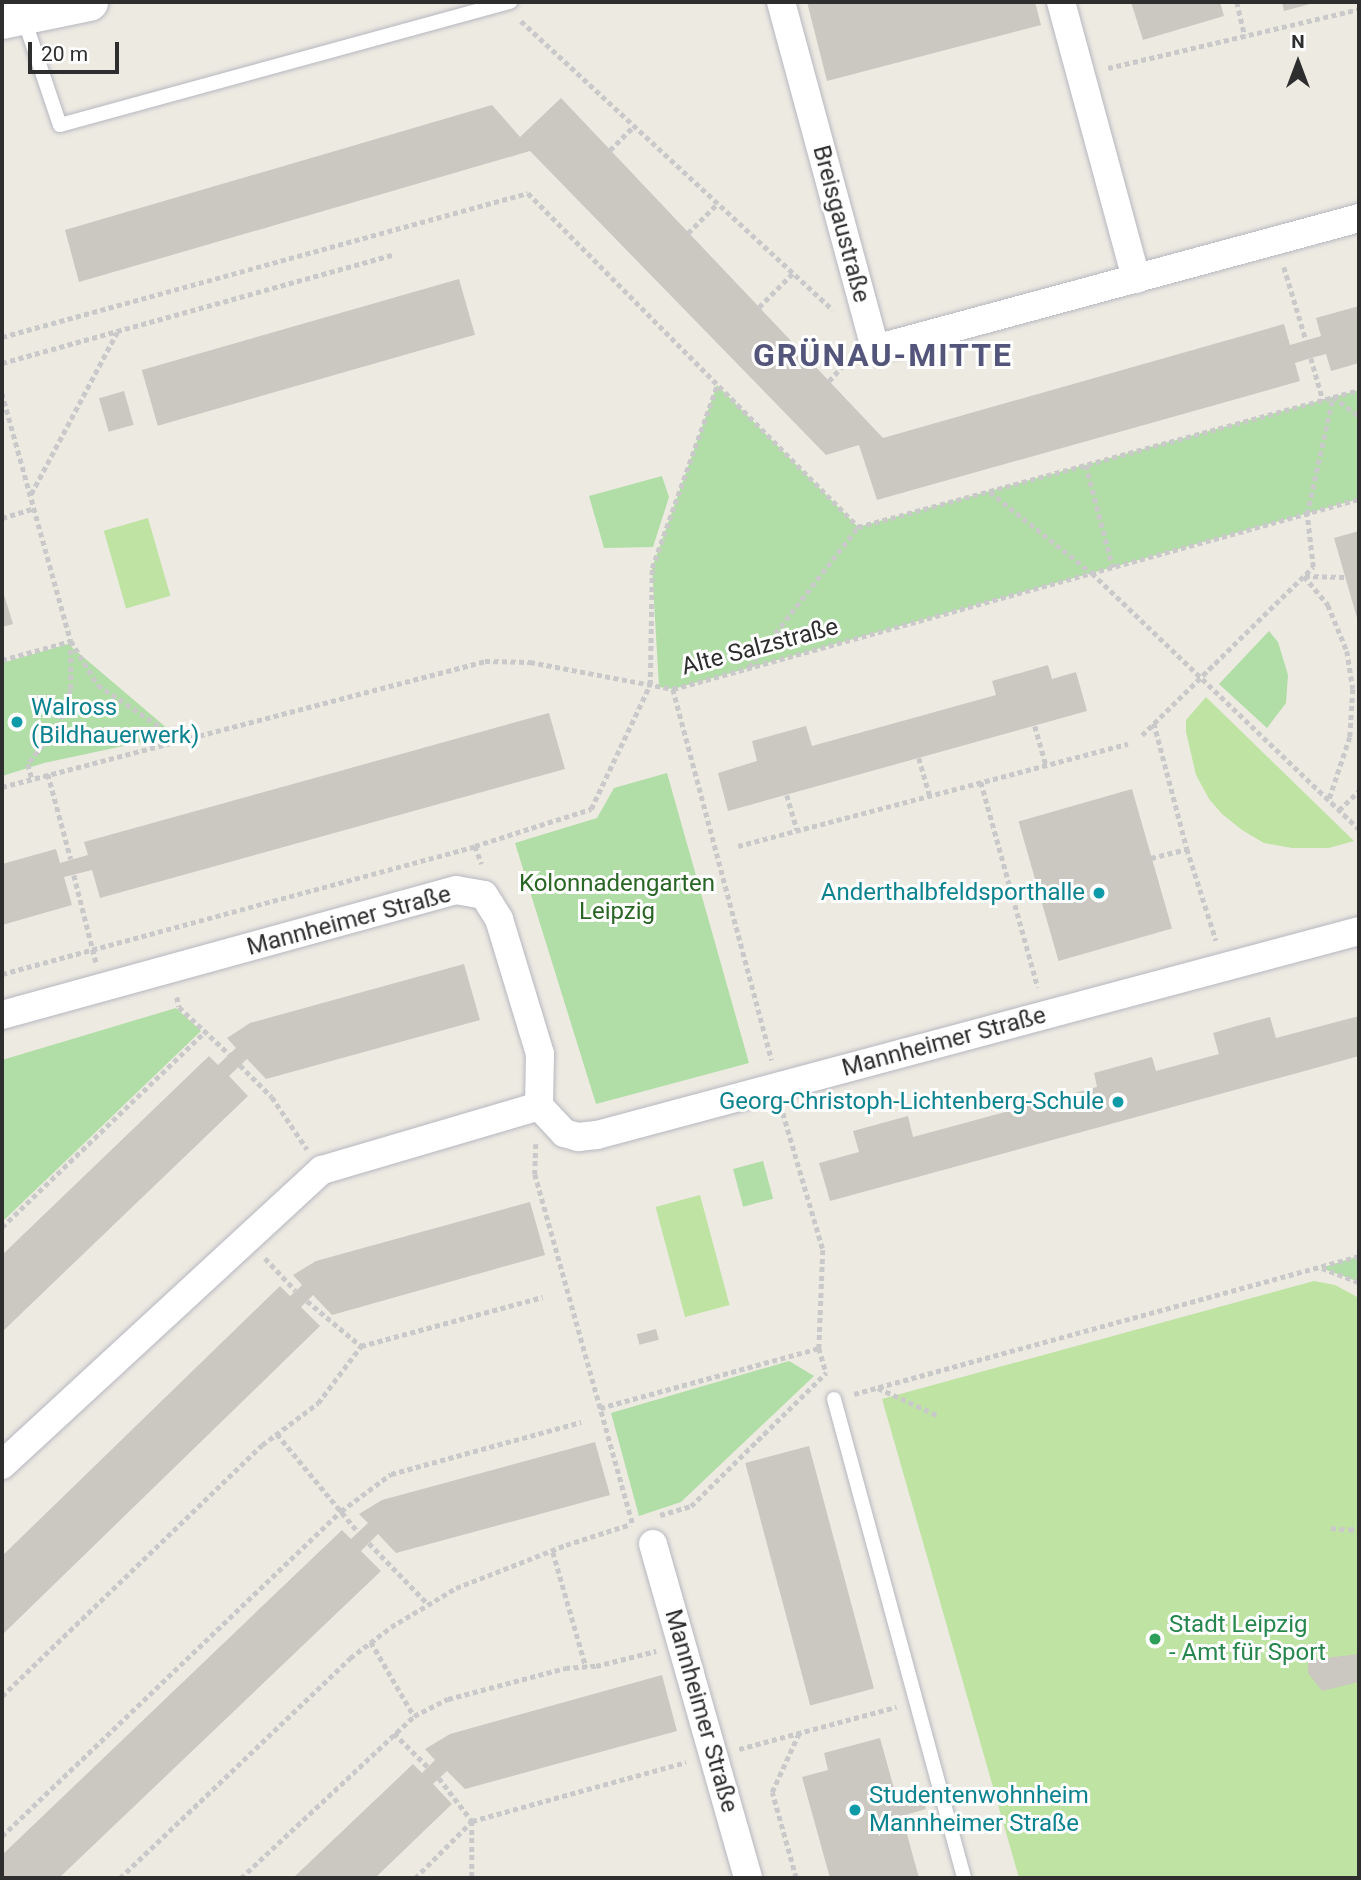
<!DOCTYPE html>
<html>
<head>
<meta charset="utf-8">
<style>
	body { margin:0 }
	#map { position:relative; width:1361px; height:1880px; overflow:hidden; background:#edeae2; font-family:Roboto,sans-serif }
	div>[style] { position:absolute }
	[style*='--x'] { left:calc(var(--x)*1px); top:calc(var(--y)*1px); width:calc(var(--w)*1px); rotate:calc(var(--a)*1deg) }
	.green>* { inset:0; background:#b1dda6; transform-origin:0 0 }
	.pitch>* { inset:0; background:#bfe3a3; transform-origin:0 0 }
	.building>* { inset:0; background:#cac8c0; transform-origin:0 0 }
	.path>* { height:4.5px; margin-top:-2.25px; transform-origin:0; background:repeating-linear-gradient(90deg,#c9c9c9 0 5px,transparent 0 8.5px) }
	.roads { filter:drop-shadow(0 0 2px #b6b6c0) drop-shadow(0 0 2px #b6b6c0) }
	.service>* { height:14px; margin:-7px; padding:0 7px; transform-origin:7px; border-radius:7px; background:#fff }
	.minor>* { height:28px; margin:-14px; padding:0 14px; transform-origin:14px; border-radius:14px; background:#fff }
	.tertiary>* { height:37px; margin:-18.5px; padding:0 18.5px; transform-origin:18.5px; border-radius:18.5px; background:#fff }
	.dots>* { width:19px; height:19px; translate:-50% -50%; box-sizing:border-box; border:4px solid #fff; border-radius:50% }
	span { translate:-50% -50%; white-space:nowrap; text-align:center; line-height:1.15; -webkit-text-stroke:6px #fff; paint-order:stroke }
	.street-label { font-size:24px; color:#2e2e2e }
	.culture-label { font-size:24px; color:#0d838f }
	.left { translate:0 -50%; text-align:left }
	.right { translate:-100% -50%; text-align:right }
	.park-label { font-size:24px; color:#296524 }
	.leisure-label { font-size:24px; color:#27864d }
	.district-label { font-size:32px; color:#53557a; font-weight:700; letter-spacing:2px }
	.frame { position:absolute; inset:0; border:4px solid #2e2e2e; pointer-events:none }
	.north { position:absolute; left:1263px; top:28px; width:70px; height:70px; -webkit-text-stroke:5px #fff; paint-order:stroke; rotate:0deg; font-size:19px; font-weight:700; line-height:28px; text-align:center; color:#2e2e2e }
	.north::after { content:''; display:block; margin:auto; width:24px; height:32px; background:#2e2e2e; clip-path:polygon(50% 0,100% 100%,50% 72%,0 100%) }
	.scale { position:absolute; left:28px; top:42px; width:91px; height:32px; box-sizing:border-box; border:4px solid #2e2e2e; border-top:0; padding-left:9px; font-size:21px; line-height:24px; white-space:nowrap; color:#2e2e2e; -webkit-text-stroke:5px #fff; paint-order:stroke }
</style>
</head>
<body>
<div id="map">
	<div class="green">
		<i style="clip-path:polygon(717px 385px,858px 527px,1359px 390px,1359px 499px,673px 689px,659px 687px,652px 568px)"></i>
		<i style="clip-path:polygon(662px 476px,669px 497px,653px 547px,604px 548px,589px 496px)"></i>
		<i style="clip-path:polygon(1269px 631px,1278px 642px,1288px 675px,1286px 703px,1267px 728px,1219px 684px)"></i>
		<i style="clip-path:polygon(68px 644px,175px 735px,44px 763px,2px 776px,2px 663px)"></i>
		<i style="clip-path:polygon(667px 773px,749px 1063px,596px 1104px,515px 843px,597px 818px,614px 788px)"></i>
		<i style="clip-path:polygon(176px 1008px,201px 1031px,2px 1222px,2px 1060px)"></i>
		<i style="left:763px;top:1161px;width:39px;height:31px;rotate:75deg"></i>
		<i style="clip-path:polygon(1359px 1256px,1359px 1282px,1321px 1268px)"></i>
		<i style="clip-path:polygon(789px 1361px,814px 1376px,681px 1502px,639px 1516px,611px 1413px)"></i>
	</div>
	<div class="pitch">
		<i style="left:148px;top:518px;width:81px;height:46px;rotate:74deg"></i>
		<i style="clip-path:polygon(1206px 697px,1354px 841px,1329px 848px,1292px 848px,1264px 843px,1242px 830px,1222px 814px,1209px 799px,1196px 775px,1186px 732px,1186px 720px)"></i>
		<i style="left:700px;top:1195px;width:114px;height:46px;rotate:75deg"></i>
		<i style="clip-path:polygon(1314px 1281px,1335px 1285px,1359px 1298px,1359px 1878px,1019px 1878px,882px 1399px)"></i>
	</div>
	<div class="building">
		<i style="clip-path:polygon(807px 2px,1035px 2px,1041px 25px,827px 81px)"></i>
		<i style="clip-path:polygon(1131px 2px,1220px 2px,1224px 16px,1143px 40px)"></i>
		<i style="clip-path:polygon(1282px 2px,1314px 2px,1314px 3px,1284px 11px)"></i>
		<i style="clip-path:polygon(561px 98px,883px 438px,1284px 324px,1290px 345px,1321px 336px,1316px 318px,1359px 306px,1359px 363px,1331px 371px,1326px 354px,1311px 358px,1295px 363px,1300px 381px,877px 500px,859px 445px,826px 455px,530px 151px,79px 282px,65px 230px,492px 105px,520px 137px)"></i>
		<i style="left:459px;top:279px;width:58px;height:330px;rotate:74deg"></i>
		<i style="left:124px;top:391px;width:35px;height:26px;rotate:74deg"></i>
		<i style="clip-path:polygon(1359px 531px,1359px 625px,1334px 538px)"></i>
		<i style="clip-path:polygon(2px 588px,13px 624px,2px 627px)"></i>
		<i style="clip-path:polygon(1048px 665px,1052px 679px,1076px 672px,1087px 711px,728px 811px,718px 773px,757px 761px,752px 741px,806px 726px,812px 746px,996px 695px,992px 681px)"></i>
		<i style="clip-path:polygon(549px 713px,565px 769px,100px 898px,92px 870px,64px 877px,72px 905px,2px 925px,2px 864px,56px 849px,60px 863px,88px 855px,84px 842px)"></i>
		<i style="left:1132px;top:789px;width:145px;height:118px;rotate:74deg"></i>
		<i style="clip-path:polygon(464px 964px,480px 1020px,266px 1079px,247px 1059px,229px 1076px,248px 1096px,2px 1332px,2px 1255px,209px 1056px,218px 1065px,236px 1048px,227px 1038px,250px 1023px)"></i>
		<i style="clip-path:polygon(1359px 1016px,1359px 1056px,830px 1201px,819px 1163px,859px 1152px,853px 1131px,908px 1116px,913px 1137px,1097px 1087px,1094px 1073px,1152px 1057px,1156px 1071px,1219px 1054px,1213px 1033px,1240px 1025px,1270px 1017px,1276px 1038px)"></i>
		<i style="clip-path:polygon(530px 1202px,545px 1255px,332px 1315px,313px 1295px,301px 1307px,320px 1326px,2px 1635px,2px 1556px,280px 1286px,290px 1296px,296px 1291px,302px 1285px,293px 1275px,316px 1261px)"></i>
		<i style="left:656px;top:1329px;width:11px;height:20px;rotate:75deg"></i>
		<i style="clip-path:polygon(595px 1442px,610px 1495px,396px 1553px,378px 1534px,361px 1551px,381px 1571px,59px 1878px,2px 1878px,2px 1855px,342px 1530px,351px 1539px,368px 1523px,359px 1514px,382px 1500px)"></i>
		<i style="left:809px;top:1446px;width:251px;height:66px;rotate:75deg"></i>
		<i style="clip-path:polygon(1359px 1654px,1359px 1682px,1322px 1691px,1308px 1673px,1308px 1660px)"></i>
		<i style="clip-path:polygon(662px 1675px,677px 1731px,465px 1789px,447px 1771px,433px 1784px,452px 1804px,375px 1878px,293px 1878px,413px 1764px,422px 1773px,435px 1760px,425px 1749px,450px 1734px)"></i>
		<i style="clip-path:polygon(880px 1738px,898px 1803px,922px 1796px,926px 1809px,902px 1816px,919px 1878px,830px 1878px,802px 1777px,828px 1770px,824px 1753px)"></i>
	</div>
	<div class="path">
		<i style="--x:1237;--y:2;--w:35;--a:77"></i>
		<i style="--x:521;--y:21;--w:425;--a:42.8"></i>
		<i style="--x:1108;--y:68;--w:258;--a:-13.2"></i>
		<i style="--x:610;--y:150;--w:34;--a:-45"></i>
		<i style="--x:688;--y:233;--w:42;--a:-45"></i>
		<i style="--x:1284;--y:267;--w:76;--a:73.2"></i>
		<i style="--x:759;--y:307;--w:48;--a:-45"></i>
		<i style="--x:2;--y:337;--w:545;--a:-15.31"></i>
		<i style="--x:528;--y:193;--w:470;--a:45.3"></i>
		<i style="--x:858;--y:527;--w:519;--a:-15.29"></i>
		<i style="--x:1311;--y:358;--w:44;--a:74.1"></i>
		<i style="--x:2;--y:363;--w:407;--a:-15.5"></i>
		<i style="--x:829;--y:381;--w:30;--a:-48"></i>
		<i style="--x:2;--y:393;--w:257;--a:74.5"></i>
		<i style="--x:71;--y:641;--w:52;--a:58.5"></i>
		<i style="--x:98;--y:685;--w:77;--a:33.9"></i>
		<i style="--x:162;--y:728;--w:15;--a:67"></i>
		<i style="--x:1086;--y:465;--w:106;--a:75.3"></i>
		<i style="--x:990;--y:492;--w:130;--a:38.5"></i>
		<i style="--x:1092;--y:573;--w:370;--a:43.8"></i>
		<i style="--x:31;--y:494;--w:183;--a:-62"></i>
		<i style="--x:2;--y:518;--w:34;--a:-17"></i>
		<i style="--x:1304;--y:576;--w:38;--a:50"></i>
		<i style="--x:1328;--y:605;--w:50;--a:67.6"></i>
		<i style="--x:1347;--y:651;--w:38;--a:81"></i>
		<i style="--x:1353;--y:689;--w:48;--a:93.6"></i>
		<i style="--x:1350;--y:737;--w:66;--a:108.4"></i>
		<i style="--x:1305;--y:576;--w:40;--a:1.4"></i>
		<i style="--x:2;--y:660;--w:72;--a:-15.4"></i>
		<i style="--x:71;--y:641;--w:49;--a:90"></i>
		<i style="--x:71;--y:690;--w:37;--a:109"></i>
		<i style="--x:59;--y:725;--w:50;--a:128.5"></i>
		<i style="--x:28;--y:764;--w:16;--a:75"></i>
		<i style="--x:749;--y:667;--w:177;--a:-52.1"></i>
		<i style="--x:673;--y:689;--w:384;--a:75.1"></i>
		<i style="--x:1154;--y:723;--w:130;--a:75.3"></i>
		<i style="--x:1187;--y:849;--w:96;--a:72.3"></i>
		<i style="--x:1035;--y:726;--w:41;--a:74.2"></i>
		<i style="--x:1142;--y:735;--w:240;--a:-44.5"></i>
		<i style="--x:1313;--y:567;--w:53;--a:-96.5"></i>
		<i style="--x:1307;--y:514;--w:120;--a:-77.5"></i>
		<i style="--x:1333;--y:397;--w:32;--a:36"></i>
		<i style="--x:919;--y:758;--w:40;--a:74"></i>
		<i style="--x:48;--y:774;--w:88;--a:74.9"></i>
		<i style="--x:981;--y:782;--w:213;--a:74.5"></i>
		<i style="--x:2;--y:787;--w:499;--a:-14.6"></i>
		<i style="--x:485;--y:661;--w:45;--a:1.3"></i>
		<i style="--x:530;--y:662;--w:146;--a:10.7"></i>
		<i style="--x:673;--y:689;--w:712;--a:-15.48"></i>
		<i style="--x:787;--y:795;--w:36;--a:74"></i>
		<i style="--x:1339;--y:810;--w:28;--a:-44"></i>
		<i style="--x:475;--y:846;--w:19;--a:69"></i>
		<i style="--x:738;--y:846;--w:403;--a:-14.7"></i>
		<i style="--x:1151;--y:858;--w:37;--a:-14"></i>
		<i style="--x:74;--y:875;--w:90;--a:75.8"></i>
		<i style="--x:2;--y:974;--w:490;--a:-15.1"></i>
		<i style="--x:475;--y:846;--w:122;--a:-17.7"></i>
		<i style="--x:591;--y:809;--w:137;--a:-64.6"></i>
		<i style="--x:650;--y:685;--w:117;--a:-89"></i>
		<i style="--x:652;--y:568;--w:194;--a:-70.4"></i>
		<i style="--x:177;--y:997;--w:10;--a:79"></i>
		<i style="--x:179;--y:1007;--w:69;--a:43.2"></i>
		<i style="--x:240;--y:1065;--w:45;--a:45"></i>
		<i style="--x:272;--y:1097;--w:63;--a:56.1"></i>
		<i style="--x:783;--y:1113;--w:143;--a:73.7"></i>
		<i style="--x:823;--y:1250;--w:98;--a:92.3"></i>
		<i style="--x:536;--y:1144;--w:30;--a:92"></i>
		<i style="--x:535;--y:1174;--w:363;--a:74.4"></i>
		<i style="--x:2;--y:1227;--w:283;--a:-43.9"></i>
		<i style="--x:265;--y:1258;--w:45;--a:46.8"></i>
		<i style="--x:1322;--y:1268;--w:40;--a:21"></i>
		<i style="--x:307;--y:1301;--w:70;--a:39.8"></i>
		<i style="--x:878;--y:1388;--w:65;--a:24.6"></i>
		<i style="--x:854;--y:1394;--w:524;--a:-15.28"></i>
		<i style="--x:600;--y:1408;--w:227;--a:-15.3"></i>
		<i style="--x:819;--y:1348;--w:26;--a:74"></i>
		<i style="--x:277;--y:1434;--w:127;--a:50.4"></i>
		<i style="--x:660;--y:1515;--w:32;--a:-16"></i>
		<i style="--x:691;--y:1506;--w:190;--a:-44.6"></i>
		<i style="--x:1331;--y:1528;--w:18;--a:6"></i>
		<i style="--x:1349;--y:1530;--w:10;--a:-17"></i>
		<i style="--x:369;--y:1543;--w:85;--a:46"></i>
		<i style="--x:553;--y:1552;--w:120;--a:74"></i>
		<i style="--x:371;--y:1642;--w:86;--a:59.8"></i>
		<i style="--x:2;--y:1696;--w:361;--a:-44"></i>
		<i style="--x:262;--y:1445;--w:70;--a:-36.9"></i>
		<i style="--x:318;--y:1403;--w:71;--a:-53"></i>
		<i style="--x:361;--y:1346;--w:188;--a:-15.1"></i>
		<i style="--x:394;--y:1733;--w:48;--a:45"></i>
		<i style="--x:739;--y:1749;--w:163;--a:-15"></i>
		<i style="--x:439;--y:1778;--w:54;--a:52.5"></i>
		<i style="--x:472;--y:1821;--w:57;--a:90"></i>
		<i style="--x:2;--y:1836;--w:470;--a:-43.8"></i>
		<i style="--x:341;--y:1511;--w:62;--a:-36.5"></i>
		<i style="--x:391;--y:1474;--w:197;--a:-15.3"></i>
		<i style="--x:120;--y:1878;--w:318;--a:-43.7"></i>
		<i style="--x:350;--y:1658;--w:51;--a:-37.1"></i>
		<i style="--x:391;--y:1627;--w:76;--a:-31"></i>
		<i style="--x:456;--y:1588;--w:118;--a:-21.4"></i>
		<i style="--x:566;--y:1545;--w:68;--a:-17.9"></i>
		<i style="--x:241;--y:1878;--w:237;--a:-43.1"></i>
		<i style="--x:414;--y:1716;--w:38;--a:-27"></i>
		<i style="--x:448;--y:1699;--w:121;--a:-14.8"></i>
		<i style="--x:565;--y:1668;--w:31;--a:-4"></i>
		<i style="--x:596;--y:1666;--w:62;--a:-14"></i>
		<i style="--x:415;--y:1878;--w:81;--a:-45"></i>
		<i style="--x:472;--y:1821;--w:222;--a:-15.4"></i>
		<i style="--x:796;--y:1878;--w:89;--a:-105.6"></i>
		<i style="--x:772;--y:1792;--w:65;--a:-65.4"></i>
	</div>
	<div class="roads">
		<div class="service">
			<i style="--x:23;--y:16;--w:115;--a:71.3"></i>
			<i style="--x:60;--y:125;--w:467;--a:-15.3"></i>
			<i style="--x:834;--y:1399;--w:496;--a:74.8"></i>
		</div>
		<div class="minor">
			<i style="--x:781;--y:2;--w:360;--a:74.8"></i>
			<i style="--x:875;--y:349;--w:501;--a:-15.14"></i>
			<i style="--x:1061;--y:2;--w:287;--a:74.8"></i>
			<i style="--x:2;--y:1015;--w:471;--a:-15.4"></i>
			<i style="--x:456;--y:890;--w:28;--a:10"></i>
			<i style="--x:484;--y:895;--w:28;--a:58"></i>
			<i style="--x:499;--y:919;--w:141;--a:73.1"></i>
			<i style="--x:540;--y:1054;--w:52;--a:91.1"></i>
			<i style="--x:539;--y:1106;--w:37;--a:47"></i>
			<i style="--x:564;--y:1133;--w:15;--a:16"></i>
			<i style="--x:578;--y:1137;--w:19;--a:-6"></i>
			<i style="--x:597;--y:1135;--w:789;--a:-14.99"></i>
			<i style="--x:2;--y:1465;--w:435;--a:-42.7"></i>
			<i style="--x:322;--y:1170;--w:226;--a:-16.4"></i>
			<i style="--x:653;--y:1544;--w:347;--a:74.1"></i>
		</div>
		<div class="tertiary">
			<i style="--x:2;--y:20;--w:89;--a:-11.7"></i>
		</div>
	</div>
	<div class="dots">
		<i style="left:17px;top:722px;background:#0f9aa8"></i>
		<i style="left:1099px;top:893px;background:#0f9aa8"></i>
		<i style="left:1118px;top:1102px;background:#0f9aa8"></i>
		<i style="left:1155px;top:1639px;background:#2e9e5b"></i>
		<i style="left:855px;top:1810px;background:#0f9aa8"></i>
	</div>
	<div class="street-label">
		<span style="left:841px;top:224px;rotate:75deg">Breisgaustraße</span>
		<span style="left:760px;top:647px;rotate:-15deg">Alte Salzstraße</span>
		<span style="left:349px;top:921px;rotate:-15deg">Mannheimer Straße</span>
		<span style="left:944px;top:1042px;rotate:-15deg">Mannheimer Straße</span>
		<span style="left:701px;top:1711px;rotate:74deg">Mannheimer Straße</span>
	</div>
	<div class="culture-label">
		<span class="left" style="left:31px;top:722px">Walross<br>(Bildhauerwerk)</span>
		<span class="right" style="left:1085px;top:893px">Anderthalbfeldsporthalle</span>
		<span class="right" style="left:1104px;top:1102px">Georg-Christoph-Lichtenberg-Schule</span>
		<span class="left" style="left:869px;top:1810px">Studentenwohnheim<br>Mannheimer Straße</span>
	</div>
	<div class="park-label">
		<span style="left:617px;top:898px">Kolonnadengarten<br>Leipzig</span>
	</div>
	<div class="leisure-label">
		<span class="left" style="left:1169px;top:1639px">Stadt Leipzig<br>- Amt für Sport</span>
	</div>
	<div class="district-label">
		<span style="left:883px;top:355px">GRÜNAU-MITTE</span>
	</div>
	<div class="frame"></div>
	<div class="north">N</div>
	<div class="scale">20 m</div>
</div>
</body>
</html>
